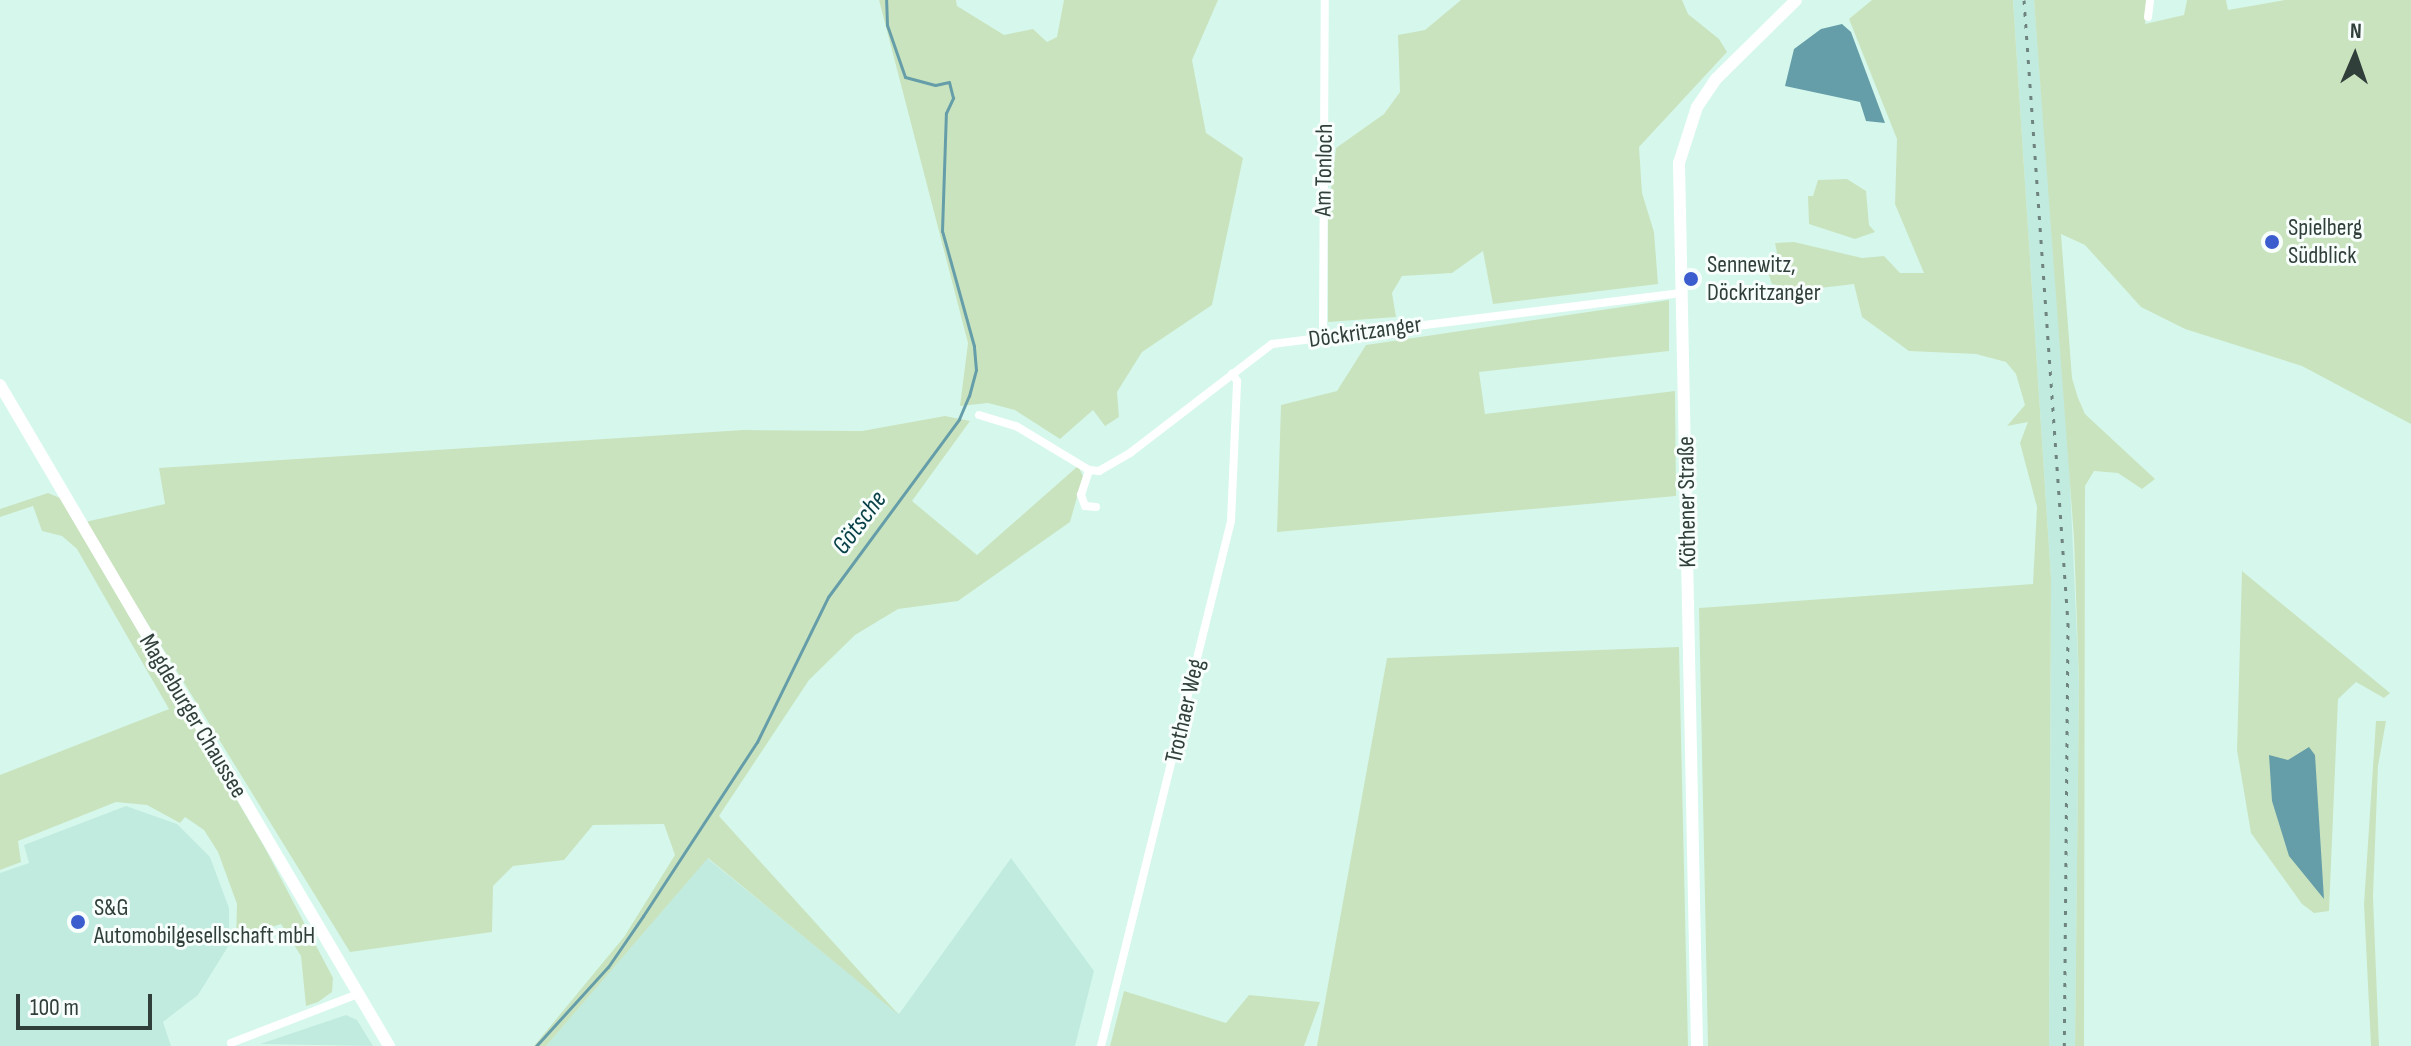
<!DOCTYPE html>
<html>
<head>
<meta charset="utf-8">
<style>
	body { margin:0 }
	#map { position:relative; width:2411px; height:1046px; overflow:hidden; background:#d6f8ec; font-family:"Sofia Sans Condensed",sans-serif }
	div>[style] { position:absolute }
	[style*='--x'] { left:calc(var(--x)*1px); top:calc(var(--y)*1px); width:calc(var(--w)*1px); rotate:calc(var(--a)*1deg) }
	.built>* { inset:0; background:#c2ebdf }
	.green>* { inset:0; background:#cae3bf }
	.water>* { inset:0; background:#659ea9 }
	.stream>* { height:3px; margin:-1.5px; padding:0 1.5px; transform-origin:1.5px; border-radius:1.5px; background:#659ea9 }
	.minor>* { height:8px; margin:-4px; padding:0 4px; transform-origin:4px; border-radius:4px; background:#fff }
	.secondary>* { height:12px; margin:-6px; padding:0 6px; transform-origin:6px; border-radius:6px; background:#fff }
	.rail>* { height:3px; margin-top:-1.5px; transform-origin:0; background:repeating-linear-gradient(90deg,#6f847d 0 4px,transparent 0 12px) }
	.dots>* { width:22px; height:22px; translate:-50% -50%; box-sizing:border-box; border:4px solid #f7fefb; border-radius:50% }
	span { translate:-50% -50%; white-space:nowrap; text-align:center; line-height:1.15; -webkit-text-stroke:6px #f7fefb; paint-order:stroke }
	.street-label { font-size:24px; color:#313f3a }
	.poi-label { font-size:24px; color:#313f3a }
	.left { translate:0 -50%; text-align:left }
	.water-label { font-size:26px; color:#073f47; font-style:italic }
	.north { position:absolute; left:2315px; top:16px; width:80px; height:80px; -webkit-text-stroke:6px #f7fefb; paint-order:stroke; rotate:2deg; font-size:22px; font-weight:700; line-height:32px; text-align:center; color:#313f3a }
	.north::after { content:''; display:block; margin:auto; width:28px; height:36px; background:#313f3a; clip-path:polygon(50% 0,100% 100%,50% 72%,0 100%) }
	.scale { position:absolute; left:16px; top:994px; width:136px; height:36px; box-sizing:border-box; border:4px solid #313f3a; border-top:0; padding-left:10px; font-size:24px; line-height:28px; white-space:nowrap; color:#313f3a; -webkit-text-stroke:6px #f7fefb; paint-order:stroke }
</style>
</head>
<body>
<div id="map">
	<div class="built">
		<i style="clip-path:polygon(2013px 0,2034px 0,2067px 417px,2079px 683px,2075px 1046px,2049px 1046px,2051px 578px)"></i>
		<i style="clip-path:polygon(126px 806px,177px 824px,210px 857px,229px 908px,229px 945px,198px 995px,163px 1022px,171px 1046px,0 1046px,0 873px,29px 863px,24px 845px)"></i>
		<i style="clip-path:polygon(707px 858px,899px 1014px,1011px 858px,1094px 971px,1075px 1046px,546px 1046px)"></i>
		<i style="clip-path:polygon(346px 1015px,357px 1020px,373px 1046px,260px 1044px)"></i>
	</div>
	<div class="green">
		<i style="clip-path:polygon(879px 0,956px 0,957px 6px,1004px 35px,1033px 29px,1047px 42px,1057px 37px,1064px 0,1218px 0,1192px 60px,1206px 133px,1243px 158px,1212px 305px,1142px 352px,1117px 392px,1119px 417px,1105px 426px,1093px 410px,1060px 439px,1015px 410px,988px 403px,960px 406px,968px 343px)"></i>
		<i style="clip-path:polygon(1461px 0,1682px 0,1688px 14px,1719px 39px,1727px 52px,1639px 147px,1642px 193px,1654px 232px,1658px 284px,1493px 304px,1483px 251px,1452px 273px,1402px 276px,1392px 293px,1396px 317px,1328px 322px,1328px 214px,1336px 148px,1384px 114px,1400px 92px,1398px 35px,1425px 30px)"></i>
		<i style="clip-path:polygon(1872px 0,2013px 0,2051px 578px,2049px 1046px,1708px 1046px,1699px 608px,2033px 584px,2037px 507px,2020px 443px,2028px 422px,2007px 426px,2025px 405px,2016px 374px,2006px 362px,1976px 354px,1909px 351px,1862px 317px,1854px 284px,1803px 290px,1772px 284px,1766px 267px,1778px 258px,1775px 243px,1794px 242px,1862px 258px,1884px 256px,1900px 273px,1924px 273px,1895px 204px,1897px 139px,1849px 19px)"></i>
		<i style="clip-path:polygon(2034px 0,2147px 0,2145px 24px,2184px 15px,2187px 0,2226px 0,2228px 10px,2285px 0,2411px 0,2411px 424px,2302px 366px,2185px 329px,2141px 307px,2085px 245px,2061px 234px,2072px 378px,2078px 398px,2085px 414px,2155px 479px,2142px 489px,2118px 473px,2094px 471px,2085px 486px,2084px 1046px,2075px 1046px,2079px 683px,2074px 538px)"></i>
		<i style="clip-path:polygon(1847px 179px,1866px 191px,1869px 225px,1875px 232px,1855px 239px,1809px 224px,1808px 196px,1813px 196px,1818px 180px)"></i>
		<i style="clip-path:polygon(1669px 300px,1669px 351px,1479px 372px,1485px 414px,1675px 391px,1676px 496px,1277px 532px,1281px 405px,1337px 391px,1366px 345px)"></i>
		<i style="clip-path:polygon(945px 416px,970px 421px,912px 501px,977px 555px,1078px 466px,1083px 476px,1070px 522px,958px 601px,898px 609px,855px 635px,809px 680px,719px 816px,899px 1015px,708px 858px,546px 1046px,534px 1046px,624px 937px,675px 855px,664px 824px,593px 825px,564px 860px,513px 866px,493px 886px,492px 932px,350px 952px,85px 522px,165px 504px,159px 468px,743px 430px,862px 431px)"></i>
		<i style="clip-path:polygon(48px 493px,60px 498px,265px 848px,333px 978px,332px 992px,318px 1002px,306px 1006px,301px 956px,281px 924px,236px 939px,237px 904px,218px 852px,204px 830px,185px 817px,180px 823px,147px 805px,116px 802px,18px 841px,21px 862px,0 870px,0 775px,169px 709px,77px 549px,62px 536px,42px 531px,33px 506px,0 517px,0 509px)"></i>
		<i style="clip-path:polygon(2242px 571px,2390px 693px,2384px 698px,2356px 682px,2338px 699px,2329px 911px,2314px 913px,2302px 904px,2251px 833px,2237px 750px)"></i>
		<i style="clip-path:polygon(1679px 647px,1688px 1046px,1317px 1046px,1387px 658px)"></i>
		<i style="clip-path:polygon(2376px 721px,2386px 721px,2378px 766px,2373px 897px,2379px 1046px,2371px 1046px,2364px 904px)"></i>
		<i style="clip-path:polygon(1124px 991px,1226px 1023px,1249px 995px,1320px 1002px,1304px 1046px,1110px 1046px)"></i>
	</div>
	<div class="water">
		<i style="clip-path:polygon(1842px 24px,1851px 32px,1885px 123px,1866px 121px,1860px 102px,1785px 86px,1794px 49px,1821px 29px)"></i>
		<i style="clip-path:polygon(2309px 747px,2315px 755px,2324px 899px,2289px 856px,2272px 801px,2269px 755px,2288px 760px)"></i>
	</div>
	<div class="stream">
		<i style="--x:536;--y:1046;--w:107;--a:-47.7"></i>
		<i style="--x:608;--y:967;--w:62;--a:-55.5"></i>
		<i style="--x:643;--y:916;--w:208;--a:-56.8"></i>
		<i style="--x:757;--y:742;--w:161;--a:-63.9"></i>
		<i style="--x:828;--y:597;--w:221;--a:-53.6"></i>
		<i style="--x:959;--y:419;--w:25;--a:-67"></i>
		<i style="--x:969;--y:396;--w:27;--a:-75"></i>
		<i style="--x:976;--y:370;--w:24;--a:-95"></i>
		<i style="--x:974;--y:346;--w:119;--a:-105.5"></i>
		<i style="--x:942;--y:231;--w:118;--a:-88.1"></i>
		<i style="--x:946;--y:113;--w:17;--a:-65"></i>
		<i style="--x:953;--y:98;--w:16;--a:-104"></i>
		<i style="--x:949;--y:82;--w:14;--a:168"></i>
		<i style="--x:935;--y:85;--w:31;--a:-165"></i>
		<i style="--x:905;--y:77;--w:55;--a:-109.1"></i>
		<i style="--x:887;--y:25;--w:25;--a:-92"></i>
	</div>
	<div class="minor">
		<i style="--x:2148;--y:17;--w:17;--a:-83"></i>
		<i style="--x:1323;--y:339;--w:339;--a:-89.7"></i>
		<i style="--x:979;--y:415;--w:39;--a:17"></i>
		<i style="--x:1016;--y:426;--w:85;--a:31.1"></i>
		<i style="--x:1096;--y:507;--w:11;--a:-175"></i>
		<i style="--x:1085;--y:506;--w:12;--a:-110"></i>
		<i style="--x:1081;--y:495;--w:26;--a:-72"></i>
		<i style="--x:1089;--y:470;--w:10;--a:6"></i>
		<i style="--x:1099;--y:471;--w:36;--a:-30"></i>
		<i style="--x:1130;--y:453;--w:179;--a:-37.5"></i>
		<i style="--x:1272;--y:344;--w:412;--a:-7.1"></i>
		<i style="--x:231;--y:1043;--w:136;--a:-21.1"></i>
		<i style="--x:1101;--y:1046;--w:541;--a:-76.09"></i>
		<i style="--x:1231;--y:521;--w:140;--a:-87.5"></i>
		<i style="--x:1237;--y:381;--w:9;--a:-122"></i>
	</div>
	<div class="secondary">
		<i style="--x:0;--y:385;--w:767;--a:59.52"></i>
		<i style="--x:1697;--y:1046;--w:883;--a:-91.17"></i>
		<i style="--x:1679;--y:163;--w:59;--a:-72.2"></i>
		<i style="--x:1697;--y:107;--w:34;--a:-56"></i>
		<i style="--x:1716;--y:79;--w:112;--a:-44.6"></i>
	</div>
	<div class="rail">
		<i style="--x:2024;--y:0;--w:625;--a:85.96"></i>
		<i style="--x:2068;--y:623;--w:423;--a:90.5"></i>
	</div>
	<div class="dots">
		<i style="left:2272px;top:242px;background:#3c5dce"></i>
		<i style="left:1691px;top:279px;background:#3c5dce"></i>
		<i style="left:78px;top:922px;background:#3c5dce"></i>
	</div>
	<div class="street-label">
		<span style="left:1324px;top:170px;rotate:-89deg">Am Tonloch</span>
		<span style="left:1365px;top:332px;rotate:-8deg">Döckritzanger</span>
		<span style="left:1687px;top:502px;rotate:-91deg">Köthener Straße</span>
		<span style="left:1185px;top:711px;rotate:-77deg">Trothaer Weg</span>
		<span style="left:193px;top:716px;rotate:59deg">Magdeburger Chaussee</span>
	</div>
	<div class="poi-label">
		<span class="left" style="left:2288px;top:242px">Spielberg<br>Südblick</span>
		<span class="left" style="left:1707px;top:279px">Sennewitz,<br>Döckritzanger</span>
		<span class="left" style="left:94px;top:922px">S&amp;G<br>Automobilgesellschaft mbH</span>
	</div>
	<div class="water-label">
		<span style="left:860px;top:523px;rotate:-53deg">Götsche</span>
	</div>
	<div class="north">N</div>
	<div class="scale">100 m</div>
</div>
</body>
</html>
